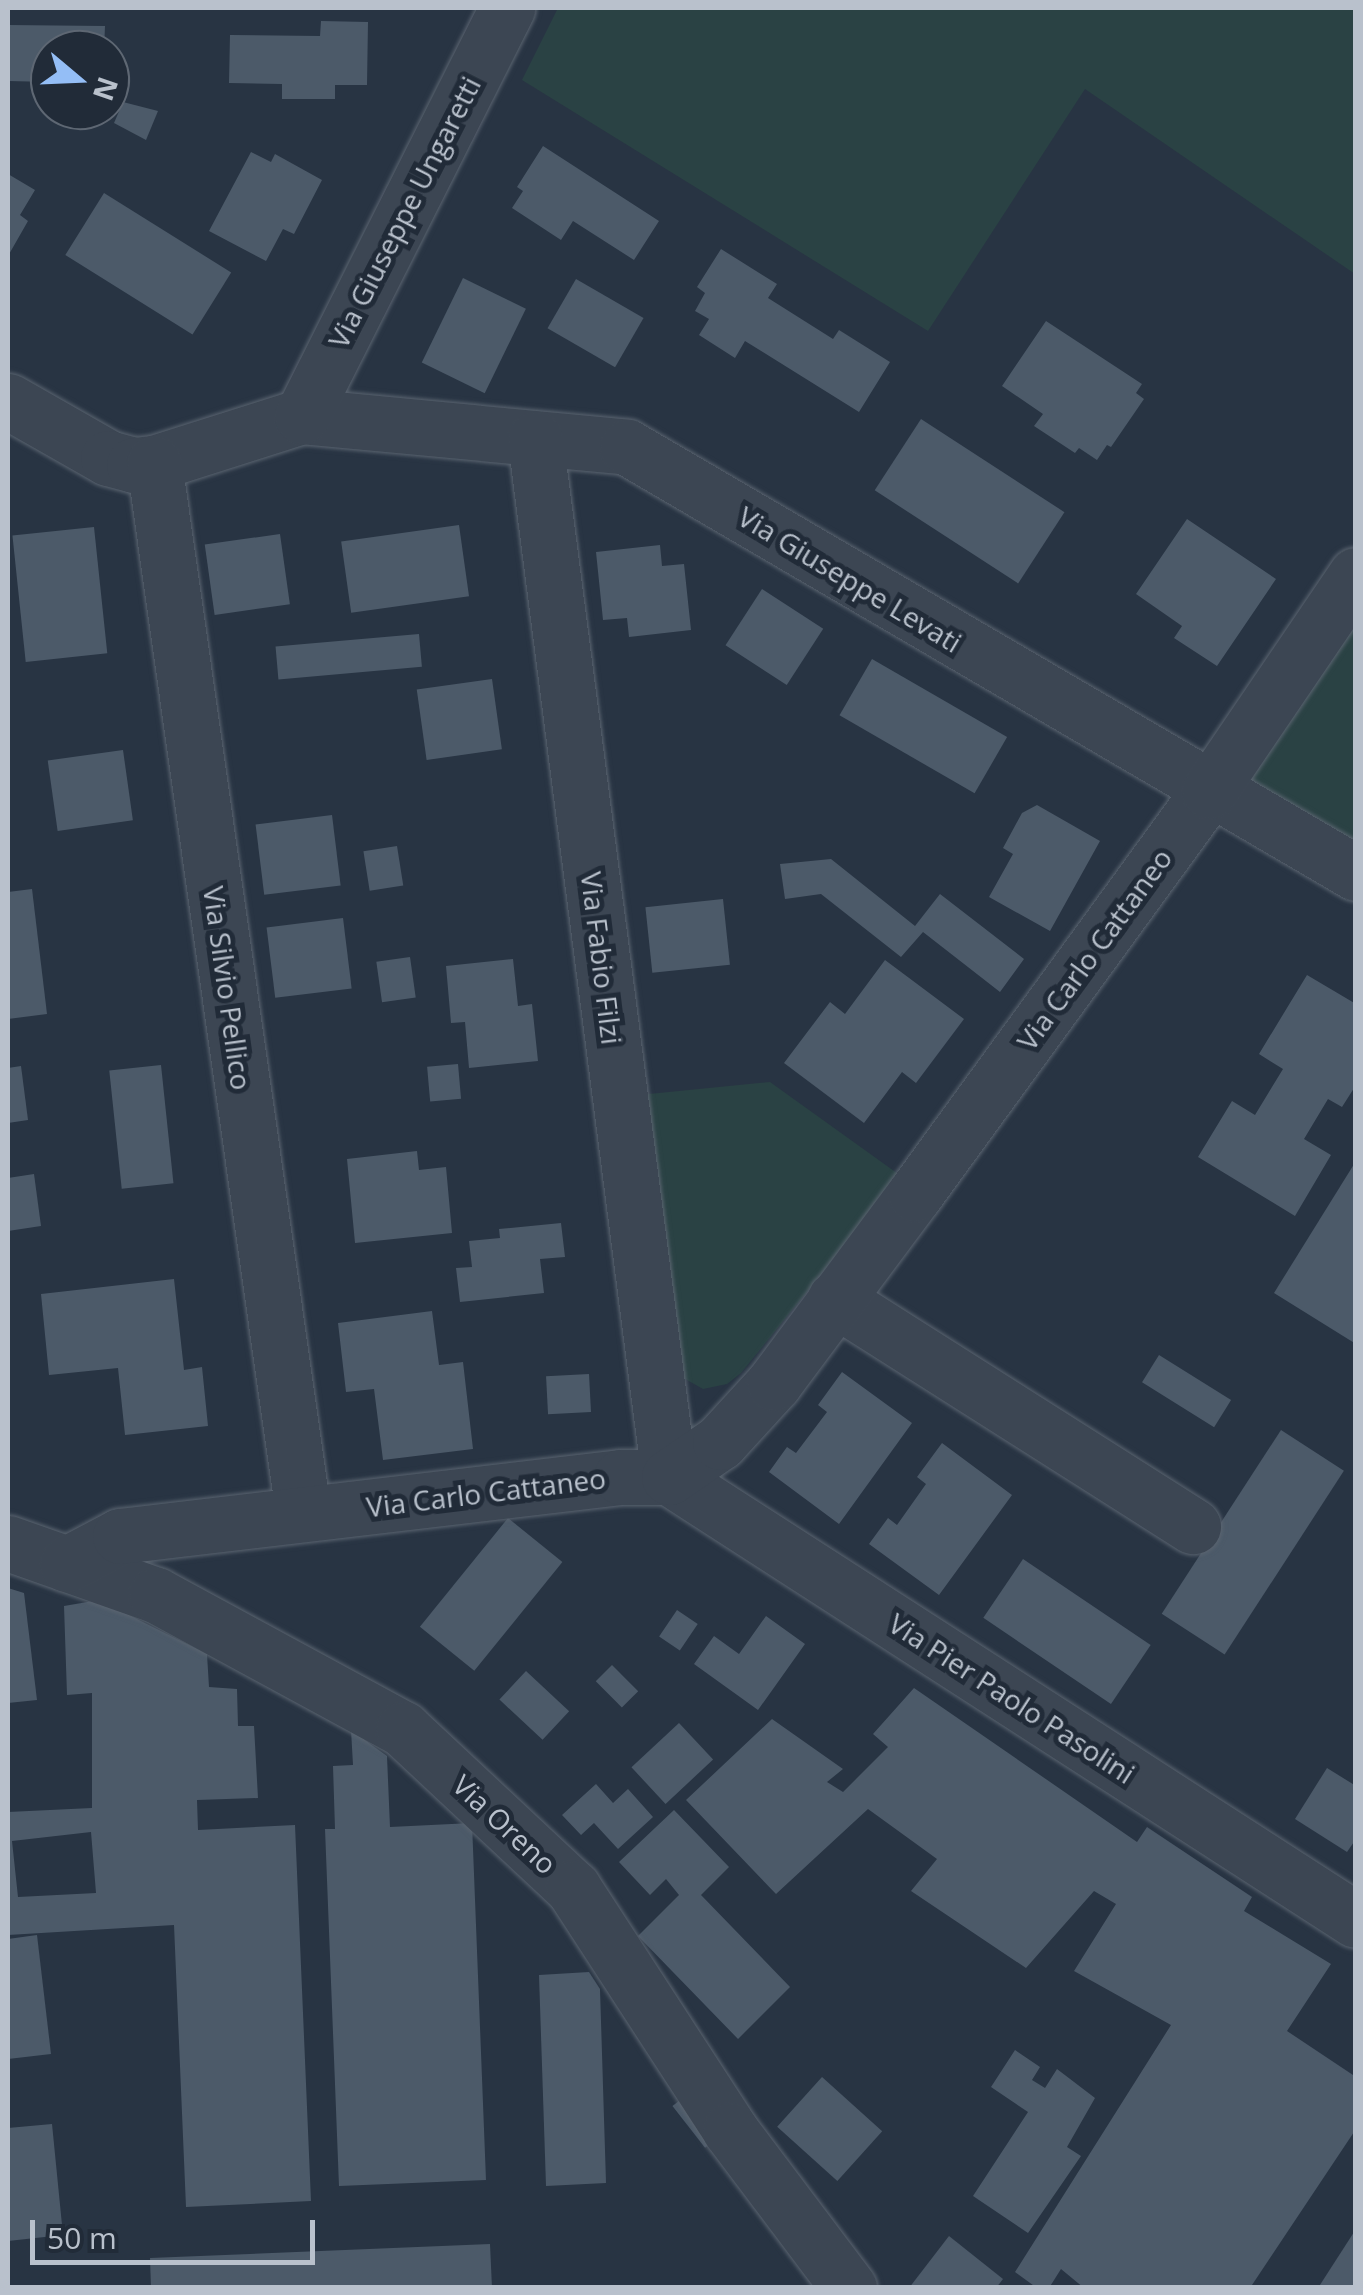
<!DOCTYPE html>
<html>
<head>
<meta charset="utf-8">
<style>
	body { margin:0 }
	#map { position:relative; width:1363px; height:2295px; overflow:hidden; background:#283443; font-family:"Open Sans",sans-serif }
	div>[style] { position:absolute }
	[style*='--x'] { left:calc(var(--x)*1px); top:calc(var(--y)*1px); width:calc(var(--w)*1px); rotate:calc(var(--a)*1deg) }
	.green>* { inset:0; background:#2a4244 }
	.building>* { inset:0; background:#4c5a69; transform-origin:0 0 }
	.roads { filter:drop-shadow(0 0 2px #5a6470) drop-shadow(0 0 2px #5a6470) }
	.minor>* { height:55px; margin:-27.5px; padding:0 27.5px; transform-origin:27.5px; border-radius:27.5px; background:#3c4653 }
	span { translate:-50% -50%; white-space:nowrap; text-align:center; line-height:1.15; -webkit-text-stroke:10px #212b38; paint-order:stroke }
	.street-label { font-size:28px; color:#b9c1cc }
	.frame { position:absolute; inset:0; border:10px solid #b9c1cc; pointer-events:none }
	.north { position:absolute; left:30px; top:30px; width:100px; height:100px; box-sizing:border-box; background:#212b38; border:2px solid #5e6773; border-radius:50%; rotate:109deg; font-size:28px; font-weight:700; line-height:40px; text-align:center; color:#b9c1cc }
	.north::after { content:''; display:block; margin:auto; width:35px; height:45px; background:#94bef6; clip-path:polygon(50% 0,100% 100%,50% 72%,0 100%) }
	.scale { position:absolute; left:30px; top:2220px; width:285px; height:45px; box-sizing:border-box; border:5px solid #b9c1cc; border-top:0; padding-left:12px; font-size:30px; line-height:35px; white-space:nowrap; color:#b9c1cc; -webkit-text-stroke:8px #212b38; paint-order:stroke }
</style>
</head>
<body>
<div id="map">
	<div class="green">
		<i style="clip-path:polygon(558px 8px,1355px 8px,1355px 274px,1085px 89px,928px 331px,522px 80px)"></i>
		<i style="clip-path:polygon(1355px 617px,1355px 847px,1247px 785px)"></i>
		<i style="clip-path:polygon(770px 1082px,901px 1176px,741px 1373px,727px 1384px,703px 1389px,671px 1371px,639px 1095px)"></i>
	</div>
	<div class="building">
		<i style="clip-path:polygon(321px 21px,368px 22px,367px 85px,335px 85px,335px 99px,282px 99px,282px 84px,229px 83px,230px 35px,320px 36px)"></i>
		<i style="clip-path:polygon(8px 25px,105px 26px,104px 50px,50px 50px,50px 82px,8px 81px)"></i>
		<i style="clip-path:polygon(123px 102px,158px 111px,146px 140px,114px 123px)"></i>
		<i style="clip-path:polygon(543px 146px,659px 221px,634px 260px,573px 221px,561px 240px,512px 208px,523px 191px,517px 187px)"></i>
		<i style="clip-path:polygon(251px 152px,271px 162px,275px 154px,322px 180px,294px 234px,283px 229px,266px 261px,209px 231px)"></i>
		<i style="clip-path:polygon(8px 174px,35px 190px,20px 215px,28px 221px,8px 256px)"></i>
		<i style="left:104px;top:193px;width:150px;height:73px;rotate:32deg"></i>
		<i style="clip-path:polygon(721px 249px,777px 284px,768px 298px,833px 339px,839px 330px,890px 362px,859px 412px,745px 341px,735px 358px,699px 335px,709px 319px,695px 311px,705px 293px,697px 287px)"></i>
		<i style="left:463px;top:278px;width:70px;height:94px;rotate:26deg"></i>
		<i style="left:576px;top:279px;width:78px;height:57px;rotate:30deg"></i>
		<i style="clip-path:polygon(1046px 321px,1142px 384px,1136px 393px,1144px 399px,1111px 447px,1107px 445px,1097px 460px,1079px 448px,1075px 453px,1034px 426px,1043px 414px,1002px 386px)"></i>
		<i style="left:921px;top:419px;width:171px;height:85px;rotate:33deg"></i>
		<i style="clip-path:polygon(1187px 519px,1276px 579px,1217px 666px,1174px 638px,1182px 626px,1136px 594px)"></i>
		<i style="left:459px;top:525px;width:72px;height:119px;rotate:82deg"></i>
		<i style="left:94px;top:527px;width:127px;height:82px;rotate:84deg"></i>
		<i style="left:280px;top:534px;width:71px;height:76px;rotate:82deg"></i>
		<i style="clip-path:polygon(660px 545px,662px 566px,684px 564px,691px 630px,629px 637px,627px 618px,603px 620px,596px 552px)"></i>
		<i style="left:762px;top:589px;width:73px;height:67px;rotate:33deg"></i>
		<i style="left:419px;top:634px;width:33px;height:144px;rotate:85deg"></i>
		<i style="left:872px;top:659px;width:156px;height:65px;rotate:30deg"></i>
		<i style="left:492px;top:679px;width:71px;height:76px;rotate:82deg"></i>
		<i style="left:123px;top:750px;width:71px;height:76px;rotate:82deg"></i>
		<i style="clip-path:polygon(1037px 805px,1100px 841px,1050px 931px,989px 897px,1013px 854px,1003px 848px,1022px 813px)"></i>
		<i style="left:332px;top:815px;width:71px;height:77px;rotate:83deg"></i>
		<i style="left:397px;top:846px;width:40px;height:34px;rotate:81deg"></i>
		<i style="clip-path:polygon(831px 859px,915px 926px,940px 894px,1024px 959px,1000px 992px,923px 932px,901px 957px,821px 894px,785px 899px,780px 864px)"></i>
		<i style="clip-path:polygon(32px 889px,47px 1014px,8px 1019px,8px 892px)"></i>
		<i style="left:723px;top:899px;width:66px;height:78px;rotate:84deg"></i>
		<i style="left:343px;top:918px;width:71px;height:77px;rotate:83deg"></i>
		<i style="left:410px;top:957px;width:41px;height:34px;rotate:82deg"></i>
		<i style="clip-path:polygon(513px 959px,518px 1006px,532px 1004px,538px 1061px,469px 1068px,465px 1022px,451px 1023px,446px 966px)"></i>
		<i style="clip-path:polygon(885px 960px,964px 1019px,916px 1083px,902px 1072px,864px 1123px,784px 1063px,830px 1002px,845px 1014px)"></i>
		<i style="clip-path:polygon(1307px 975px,1356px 1004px,1356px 1085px,1342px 1107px,1328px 1099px,1304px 1139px,1331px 1155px,1295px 1216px,1198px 1157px,1232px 1101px,1255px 1115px,1283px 1069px,1259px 1054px)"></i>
		<i style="left:458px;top:1064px;width:35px;height:31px;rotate:85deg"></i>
		<i style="left:161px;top:1065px;width:119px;height:52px;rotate:84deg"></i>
		<i style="clip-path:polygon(21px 1066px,28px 1120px,8px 1123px,8px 1068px)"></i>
		<i style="clip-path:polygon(417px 1151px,419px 1170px,446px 1167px,452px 1233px,355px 1243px,347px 1159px)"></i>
		<i style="clip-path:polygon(1356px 1161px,1356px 1344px,1274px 1293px)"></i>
		<i style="clip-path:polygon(34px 1174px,41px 1226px,8px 1231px,8px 1178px)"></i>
		<i style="clip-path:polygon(561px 1223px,565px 1257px,540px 1259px,544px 1293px,460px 1302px,456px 1268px,472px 1267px,469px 1241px,500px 1238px,499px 1229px)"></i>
		<i style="clip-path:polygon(174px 1279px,184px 1370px,202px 1367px,208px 1426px,125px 1435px,118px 1368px,49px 1375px,41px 1294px)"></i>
		<i style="clip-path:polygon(432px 1311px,439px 1365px,463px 1362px,473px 1449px,383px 1460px,374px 1389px,346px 1392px,338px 1323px)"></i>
		<i style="left:1159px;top:1355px;width:85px;height:32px;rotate:32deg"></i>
		<i style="clip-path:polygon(842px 1372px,912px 1423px,839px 1524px,769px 1472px,787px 1447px,796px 1453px,827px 1412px,818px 1405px)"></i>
		<i style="left:589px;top:1374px;width:38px;height:43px;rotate:87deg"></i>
		<i style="left:1281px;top:1430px;width:75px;height:219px;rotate:33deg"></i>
		<i style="clip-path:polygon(942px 1443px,1012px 1495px,939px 1595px,869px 1544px,888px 1518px,897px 1525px,926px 1484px,917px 1477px)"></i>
		<i style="left:508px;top:1518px;width:70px;height:140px;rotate:39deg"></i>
		<i style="left:1023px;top:1559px;width:154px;height:71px;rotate:34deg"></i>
		<i style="clip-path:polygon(8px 1588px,24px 1593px,37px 1700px,8px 1703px)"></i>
		<i style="clip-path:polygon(evenodd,99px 1600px,207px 1654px,209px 1687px,237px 1689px,238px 1726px,254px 1726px,258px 1798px,197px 1800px,198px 1830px,295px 1825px,311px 2201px,186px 2207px,174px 1925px,8px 1935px,8px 1812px,92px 1808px,92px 1693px,67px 1695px,64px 1606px,99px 1600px,91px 1832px,96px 1893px,18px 1897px,12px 1841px,91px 1832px)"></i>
		<i style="left:677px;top:1610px;width:25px;height:32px;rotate:34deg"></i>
		<i style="clip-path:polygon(766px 1616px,805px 1644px,758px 1710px,694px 1664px,714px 1636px,739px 1654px)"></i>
		<i style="left:612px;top:1665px;width:37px;height:23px;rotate:45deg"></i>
		<i style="left:526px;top:1671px;width:59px;height:39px;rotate:43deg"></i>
		<i style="clip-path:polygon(914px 1688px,1137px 1842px,1147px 1827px,1252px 1897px,1244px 1911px,1331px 1964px,1287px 2031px,1356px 2077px,1356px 2129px,1250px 2288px,1084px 2288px,1061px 2269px,1049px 2288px,1037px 2288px,1015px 2272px,1171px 2025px,1074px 1971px,1116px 1904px,1094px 1891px,1026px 1968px,911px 1891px,937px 1859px,868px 1809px,776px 1894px,686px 1800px,772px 1719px,843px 1769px,827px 1782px,843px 1792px,888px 1747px,873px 1734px)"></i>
		<i style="left:679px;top:1723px;width:50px;height:65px;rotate:47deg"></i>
		<i style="clip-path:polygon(351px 1730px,387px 1756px,390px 1827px,472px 1823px,486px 2180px,339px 2186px,325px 1829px,335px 1829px,333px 1766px,353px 1765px)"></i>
		<i style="clip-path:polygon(1327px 1768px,1356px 1786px,1356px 1839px,1347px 1852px,1295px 1819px)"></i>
		<i style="clip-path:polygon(596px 1784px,613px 1803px,628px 1789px,653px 1817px,618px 1849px,594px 1823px,581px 1835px,562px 1815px)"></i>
		<i style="clip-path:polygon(674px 1810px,729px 1867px,701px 1895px,790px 1987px,738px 2039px,638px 1936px,679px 1895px,666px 1879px,650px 1895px,619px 1862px)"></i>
		<i style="clip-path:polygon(37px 1935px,51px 2054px,8px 2059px,8px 1939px)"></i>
		<i style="clip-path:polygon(589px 1972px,600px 1989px,606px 2183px,546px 2186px,539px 1975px)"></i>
		<i style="clip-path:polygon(1015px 2050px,1040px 2067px,1032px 2080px,1045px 2088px,1057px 2069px,1095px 2098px,1067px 2147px,1081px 2156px,1028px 2233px,973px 2196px,1028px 2112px,991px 2087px)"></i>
		<i style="left:822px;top:2077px;width:81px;height:67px;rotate:42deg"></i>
		<i style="left:689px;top:2093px;width:53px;height:21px;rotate:52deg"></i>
		<i style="clip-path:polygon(52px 2124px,63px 2235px,8px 2241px,8px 2128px)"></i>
		<i style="clip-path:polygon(1356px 2229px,1356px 2288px,1318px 2288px)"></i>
		<i style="clip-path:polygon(949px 2236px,1003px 2279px,996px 2288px,909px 2288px)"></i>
		<i style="clip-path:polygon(490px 2244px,492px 2288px,151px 2288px,150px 2258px)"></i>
	</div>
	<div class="roads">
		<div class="minor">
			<i style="--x:8;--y:401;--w:115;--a:29.7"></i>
			<i style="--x:108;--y:458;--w:27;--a:15"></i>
			<i style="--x:134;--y:465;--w:20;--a:-6"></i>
			<i style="--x:154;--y:463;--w:155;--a:-17.6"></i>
			<i style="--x:302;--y:416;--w:326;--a:5.4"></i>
			<i style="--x:627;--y:447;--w:844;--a:30.3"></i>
			<i style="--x:302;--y:416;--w:457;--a:-63.3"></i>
			<i style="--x:535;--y:439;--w:1047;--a:82.64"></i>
			<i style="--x:669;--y:1477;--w:817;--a:32.82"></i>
			<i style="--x:154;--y:463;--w:1061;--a:81.92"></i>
			<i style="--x:835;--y:1299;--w:424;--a:32.4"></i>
			<i style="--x:8;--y:1543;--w:157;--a:19.4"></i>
			<i style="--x:156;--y:1595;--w:281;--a:28.5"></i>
			<i style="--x:403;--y:1729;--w:233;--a:43.1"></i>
			<i style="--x:573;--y:1888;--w:288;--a:57"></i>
			<i style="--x:730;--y:2130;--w:198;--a:53"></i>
			<i style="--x:67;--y:1564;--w:60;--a:-27.8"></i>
			<i style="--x:120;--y:1536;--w:504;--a:-6.72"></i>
			<i style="--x:621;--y:1477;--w:48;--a:0"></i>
			<i style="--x:669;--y:1477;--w:62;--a:-34.5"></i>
			<i style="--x:720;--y:1442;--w:80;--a:-47.5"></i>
			<i style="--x:774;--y:1383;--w:236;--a:-53.3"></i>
			<i style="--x:915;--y:1194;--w:499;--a:-53.9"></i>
			<i style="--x:1209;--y:791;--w:261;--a:-55.8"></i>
		</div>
	</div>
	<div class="street-label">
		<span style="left:404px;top:212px;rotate:-63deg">Via Giuseppe Ungaretti</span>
		<span style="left:850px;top:579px;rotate:31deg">Via Giuseppe Levati</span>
		<span style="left:1094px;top:949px;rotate:-54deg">Via Carlo Cattaneo</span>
		<span style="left:602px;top:958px;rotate:83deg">Via Fabio Filzi</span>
		<span style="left:228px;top:988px;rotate:82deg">Via Silvio Pellico</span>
		<span style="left:486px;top:1492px;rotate:-7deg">Via Carlo Cattaneo</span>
		<span style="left:1012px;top:1698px;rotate:33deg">Via Pier Paolo Pasolini</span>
		<span style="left:505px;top:1824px;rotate:43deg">Via Oreno</span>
	</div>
	<div class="frame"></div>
	<div class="north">N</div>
	<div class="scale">50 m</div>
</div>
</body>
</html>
